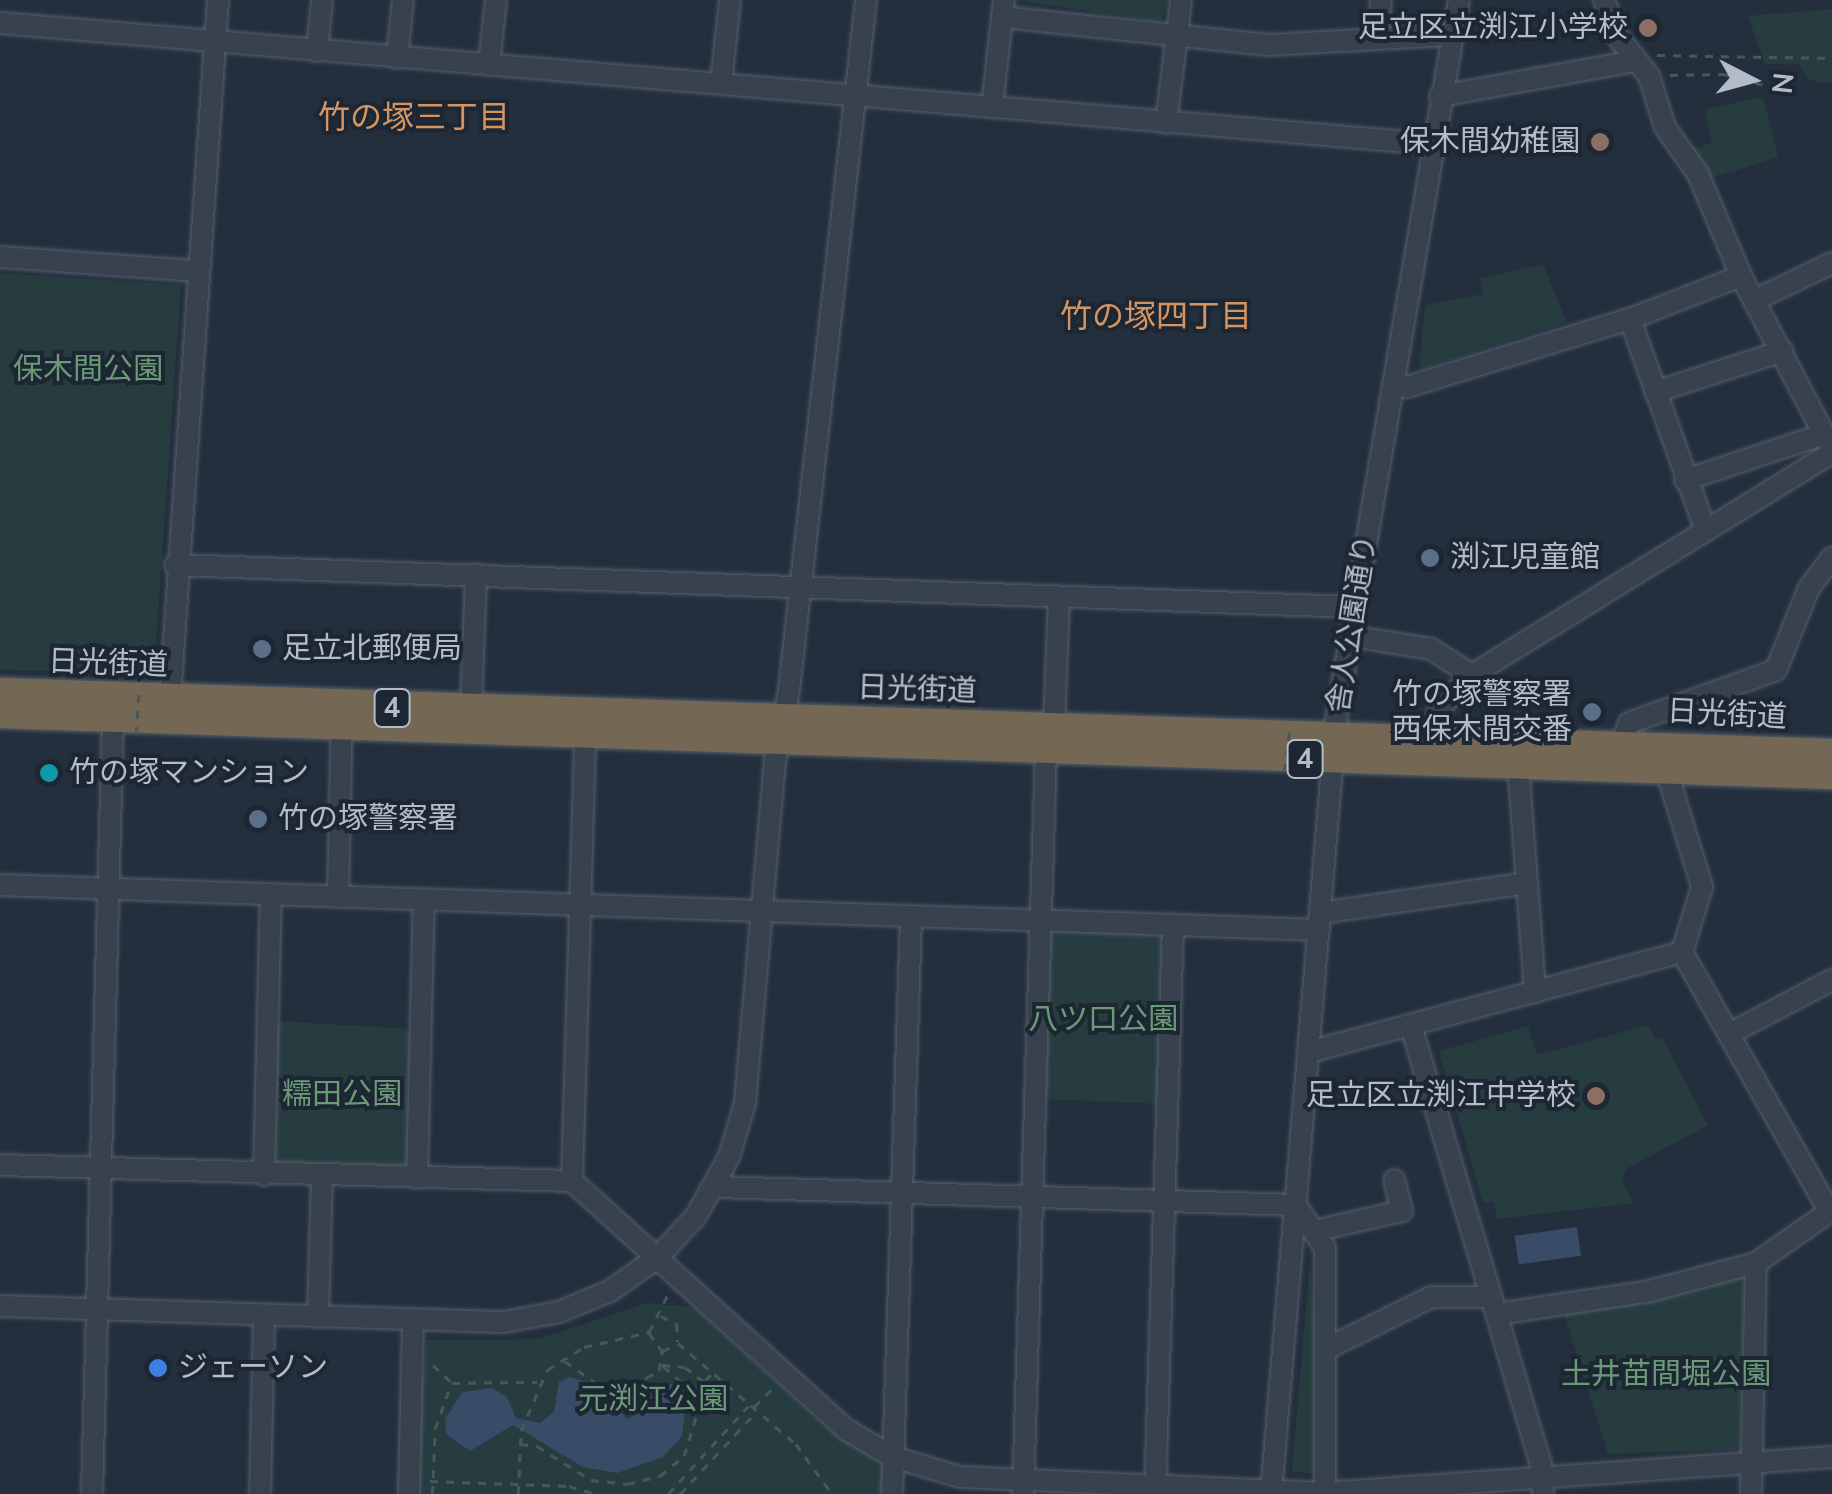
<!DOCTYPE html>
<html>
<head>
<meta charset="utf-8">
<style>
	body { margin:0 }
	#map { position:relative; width:1832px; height:1494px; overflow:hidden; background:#242f3e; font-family:"Nunito Sans","Noto Sans JP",sans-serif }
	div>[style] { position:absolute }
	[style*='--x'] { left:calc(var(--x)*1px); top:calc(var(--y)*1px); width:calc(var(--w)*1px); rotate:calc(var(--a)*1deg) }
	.green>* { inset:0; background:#263c3f }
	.water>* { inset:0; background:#394c67; transform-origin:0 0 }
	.path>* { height:2.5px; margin-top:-1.25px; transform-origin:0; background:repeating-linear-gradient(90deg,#44595c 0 8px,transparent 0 16px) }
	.roads { filter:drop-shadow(0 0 2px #565f6c) drop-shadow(0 0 2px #565f6c) }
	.minor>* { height:20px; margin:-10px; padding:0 10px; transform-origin:10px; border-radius:10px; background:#38414e }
	.highway>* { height:28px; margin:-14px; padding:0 14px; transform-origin:14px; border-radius:14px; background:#746855 }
	.path-bridge>* { height:2.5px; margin-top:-1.25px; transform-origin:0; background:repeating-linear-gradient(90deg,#44595c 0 8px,transparent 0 16px) }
	.dots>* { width:28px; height:28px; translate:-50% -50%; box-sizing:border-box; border:5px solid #1d2633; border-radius:50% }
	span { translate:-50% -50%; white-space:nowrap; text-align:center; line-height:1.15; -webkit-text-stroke:8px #1d2633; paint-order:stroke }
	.shield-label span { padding:2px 8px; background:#1d2633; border:2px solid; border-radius:8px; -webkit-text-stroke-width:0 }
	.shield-label { font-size:28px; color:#b4bcc9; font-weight:700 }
	.poi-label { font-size:30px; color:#b4bcc9 }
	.right { translate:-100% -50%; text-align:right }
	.left { translate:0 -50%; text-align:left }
	.park-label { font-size:30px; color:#6b9a76 }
	.street-label { font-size:30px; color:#b4bcc9 }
	.neighbourhood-label { font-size:32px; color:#d59563 }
	.north { position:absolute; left:1702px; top:30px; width:100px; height:100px; -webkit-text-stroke:8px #1d2633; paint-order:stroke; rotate:96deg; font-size:28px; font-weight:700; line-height:40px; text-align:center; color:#b4bcc9 }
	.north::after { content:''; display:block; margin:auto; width:35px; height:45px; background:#b4bcc9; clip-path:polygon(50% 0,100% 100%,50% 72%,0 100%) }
</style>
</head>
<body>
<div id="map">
	<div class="green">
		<i style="clip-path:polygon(1015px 0,1170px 0,1161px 22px)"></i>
		<i style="clip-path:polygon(1832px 9px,1832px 84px,1809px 80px,1799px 64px,1765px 64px,1748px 16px)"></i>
		<i style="clip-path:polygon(1763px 97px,1778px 157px,1708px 179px,1686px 150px,1712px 143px,1705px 109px)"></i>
		<i style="clip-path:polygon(1543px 264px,1567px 323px,1419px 370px,1425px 305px,1483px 294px,1480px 279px)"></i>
		<i style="clip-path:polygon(0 273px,181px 285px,154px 673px,0 670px)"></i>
		<i style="clip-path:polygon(1052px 931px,1158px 933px,1165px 941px,1161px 1104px,1041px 1099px,1045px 941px)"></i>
		<i style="clip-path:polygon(275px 1021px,413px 1029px,409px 1163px,402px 1169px,283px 1169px,270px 1162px)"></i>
		<i style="clip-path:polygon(1648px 1025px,1655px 1039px,1662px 1038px,1708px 1125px,1626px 1169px,1622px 1181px,1634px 1203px,1498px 1219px,1493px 1202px,1483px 1203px,1439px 1051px,1528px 1026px,1537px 1055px)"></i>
		<i style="clip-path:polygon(1310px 1261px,1317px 1351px,1314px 1474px,1292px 1471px)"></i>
		<i style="clip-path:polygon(1737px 1276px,1744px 1283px,1740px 1444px,1735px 1450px,1608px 1454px,1563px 1310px,1647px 1302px)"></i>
		<i style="clip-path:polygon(648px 1303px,694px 1307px,819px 1422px,883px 1465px,882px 1494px,412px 1494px,426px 1340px,540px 1339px)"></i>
	</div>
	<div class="water">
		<i style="left:1577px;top:1227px;width:29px;height:63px;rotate:82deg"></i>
		<i style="clip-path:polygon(570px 1377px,586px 1382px,628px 1419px,638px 1412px,652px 1383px,672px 1384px,686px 1402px,682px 1436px,663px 1457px,617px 1473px,583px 1467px,513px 1425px,470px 1451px,446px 1434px,445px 1419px,462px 1392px,492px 1388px,507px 1397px,516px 1418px,540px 1423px,554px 1412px,559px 1382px)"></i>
	</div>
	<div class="path">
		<i style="--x:1657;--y:55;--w:174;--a:1"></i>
		<i style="--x:1670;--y:75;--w:54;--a:-1.1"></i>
		<i style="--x:1724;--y:74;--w:41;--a:15.4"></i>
		<i style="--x:661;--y:1316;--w:18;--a:27"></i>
		<i style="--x:677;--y:1324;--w:18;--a:87"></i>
		<i style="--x:649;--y:1333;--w:22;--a:54"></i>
		<i style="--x:662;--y:1351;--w:16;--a:-22"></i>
		<i style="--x:678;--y:1343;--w:155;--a:40.6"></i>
		<i style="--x:796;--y:1444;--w:62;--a:54.2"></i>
		<i style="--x:565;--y:1361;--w:79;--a:35.7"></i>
		<i style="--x:629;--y:1407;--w:34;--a:-60"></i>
		<i style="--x:646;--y:1378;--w:15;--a:-28"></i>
		<i style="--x:659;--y:1371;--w:20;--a:-81"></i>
		<i style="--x:433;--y:1365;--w:26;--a:43"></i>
		<i style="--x:452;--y:1383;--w:85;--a:-0.7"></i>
		<i style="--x:662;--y:1365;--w:23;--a:5"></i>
		<i style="--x:685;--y:1367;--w:24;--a:38"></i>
		<i style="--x:694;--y:1392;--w:32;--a:-46"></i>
		<i style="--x:754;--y:1407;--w:25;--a:-45"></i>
		<i style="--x:520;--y:1444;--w:17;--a:7"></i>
		<i style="--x:537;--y:1446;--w:64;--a:32.2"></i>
		<i style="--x:591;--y:1480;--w:36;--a:6"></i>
		<i style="--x:627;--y:1484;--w:34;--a:-14"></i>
		<i style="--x:660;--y:1476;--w:31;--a:-40"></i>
		<i style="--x:684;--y:1456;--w:48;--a:-73.1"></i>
		<i style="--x:698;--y:1410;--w:18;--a:-106"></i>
		<i style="--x:693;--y:1393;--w:43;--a:-138.8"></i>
		<i style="--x:433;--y:1478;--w:49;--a:-87.7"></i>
		<i style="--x:435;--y:1429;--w:48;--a:-70.4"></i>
		<i style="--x:430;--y:1481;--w:139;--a:2.1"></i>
		<i style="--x:569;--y:1486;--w:28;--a:17"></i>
		<i style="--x:432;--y:1494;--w:13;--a:-86"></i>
		<i style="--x:518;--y:1494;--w:63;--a:-87.3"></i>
		<i style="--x:521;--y:1431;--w:66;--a:-66.9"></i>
		<i style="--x:547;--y:1370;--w:44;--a:-31.9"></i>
		<i style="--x:584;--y:1347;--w:67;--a:-13"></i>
		<i style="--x:649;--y:1332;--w:40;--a:-63.4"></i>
		<i style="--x:668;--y:1494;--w:119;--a:-47.7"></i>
		<i style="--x:680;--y:1494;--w:110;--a:-47.2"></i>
	</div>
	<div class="roads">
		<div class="minor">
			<i style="--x:1604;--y:0;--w:38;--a:70"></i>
			<i style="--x:1617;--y:36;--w:51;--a:51.3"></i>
			<i style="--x:1649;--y:76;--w:53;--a:72.6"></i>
			<i style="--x:1665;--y:127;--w:57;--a:54.9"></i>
			<i style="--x:1698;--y:174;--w:111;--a:67.1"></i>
			<i style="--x:1741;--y:276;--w:195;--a:62.3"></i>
			<i style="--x:1002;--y:17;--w:268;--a:6"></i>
			<i style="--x:1269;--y:45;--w:181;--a:-3.2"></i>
			<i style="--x:0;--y:23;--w:1436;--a:4.83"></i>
			<i style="--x:1377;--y:38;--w:38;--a:-84"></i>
			<i style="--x:317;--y:51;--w:51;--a:-84.4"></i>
			<i style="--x:397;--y:58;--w:58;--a:-84.1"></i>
			<i style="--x:489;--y:65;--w:65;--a:-83.9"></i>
			<i style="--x:721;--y:83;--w:83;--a:-83.8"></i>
			<i style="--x:1440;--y:96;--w:197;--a:-10.2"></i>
			<i style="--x:992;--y:107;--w:108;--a:-83.6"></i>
			<i style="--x:1166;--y:123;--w:124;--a:-83"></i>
			<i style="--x:0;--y:257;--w:197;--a:4.1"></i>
			<i style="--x:1755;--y:300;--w:85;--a:-25.7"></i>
			<i style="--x:1630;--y:319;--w:223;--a:70.3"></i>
			<i style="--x:1393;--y:385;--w:14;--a:8"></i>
			<i style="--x:1407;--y:387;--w:233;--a:-17"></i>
			<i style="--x:1630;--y:319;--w:119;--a:-21.2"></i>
			<i style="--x:1655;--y:392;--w:134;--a:-17.8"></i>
			<i style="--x:1685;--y:480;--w:146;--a:-18.3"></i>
			<i style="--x:175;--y:565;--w:1181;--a:2.04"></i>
			<i style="--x:1350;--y:636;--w:82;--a:9.1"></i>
			<i style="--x:1431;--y:649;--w:49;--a:32.4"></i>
			<i style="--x:170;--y:699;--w:701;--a:-86.07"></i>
			<i style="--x:471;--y:710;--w:136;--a:-87.9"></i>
			<i style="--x:1054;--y:727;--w:129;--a:-87.8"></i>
			<i style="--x:1435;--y:738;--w:28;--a:-84"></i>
			<i style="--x:1438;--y:710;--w:49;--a:-45.8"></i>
			<i style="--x:1472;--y:675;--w:423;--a:-31.7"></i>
			<i style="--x:1622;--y:743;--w:21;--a:-71"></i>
			<i style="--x:1629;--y:723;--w:156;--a:-19.8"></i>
			<i style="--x:1776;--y:670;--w:88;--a:-68.1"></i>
			<i style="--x:1809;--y:588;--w:38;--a:-53"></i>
			<i style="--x:1518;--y:764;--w:229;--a:85.7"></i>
			<i style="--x:1666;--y:769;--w:123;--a:73"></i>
			<i style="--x:1702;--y:887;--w:68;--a:107.1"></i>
			<i style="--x:0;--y:885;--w:1320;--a:1.95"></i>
			<i style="--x:338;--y:897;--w:184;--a:-88.8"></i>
			<i style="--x:1321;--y:913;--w:208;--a:-8.3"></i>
			<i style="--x:1411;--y:1026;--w:458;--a:73.5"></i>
			<i style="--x:1541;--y:1465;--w:29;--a:86"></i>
			<i style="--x:1729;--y:1034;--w:116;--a:-27.7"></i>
			<i style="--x:1309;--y:1052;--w:386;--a:-15"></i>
			<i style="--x:1682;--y:952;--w:298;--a:60.4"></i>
			<i style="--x:0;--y:1165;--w:572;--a:1.6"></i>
			<i style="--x:572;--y:1181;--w:371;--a:42.2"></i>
			<i style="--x:847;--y:1430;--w:53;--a:30.4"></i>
			<i style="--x:893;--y:1457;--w:70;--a:16.6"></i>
			<i style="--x:960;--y:1477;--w:365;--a:2.5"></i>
			<i style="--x:1325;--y:1493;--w:508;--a:-4.06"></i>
			<i style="--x:264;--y:1175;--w:280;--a:-88.6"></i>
			<i style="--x:417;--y:1178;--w:278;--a:-88.6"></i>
			<i style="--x:572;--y:1181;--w:447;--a:-88.3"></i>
			<i style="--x:715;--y:1187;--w:581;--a:1.77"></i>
			<i style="--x:1296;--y:1205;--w:52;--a:56"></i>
			<i style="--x:1325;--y:1248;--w:246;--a:90"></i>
			<i style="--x:1318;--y:1230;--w:86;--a:-12.7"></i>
			<i style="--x:1402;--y:1211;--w:32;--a:-104"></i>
			<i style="--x:0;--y:1306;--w:504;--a:1.82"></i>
			<i style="--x:504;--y:1322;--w:56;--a:-10.3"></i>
			<i style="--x:559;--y:1312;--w:55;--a:-22.4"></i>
			<i style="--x:610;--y:1291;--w:57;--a:-35.1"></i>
			<i style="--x:657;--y:1258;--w:57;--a:-47.1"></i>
			<i style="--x:696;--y:1216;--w:68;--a:-60.8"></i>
			<i style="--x:729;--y:1157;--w:56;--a:-73.5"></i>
			<i style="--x:745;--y:1103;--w:343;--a:-85"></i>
			<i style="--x:775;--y:761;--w:72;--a:-78.8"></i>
			<i style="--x:789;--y:690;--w:694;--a:-83.63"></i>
			<i style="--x:1497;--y:1314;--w:155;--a:-8.5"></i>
			<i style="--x:1650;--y:1291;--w:110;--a:-14.8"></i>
			<i style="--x:1756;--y:1263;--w:93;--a:-34.9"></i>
			<i style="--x:318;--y:1317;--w:140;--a:-88.4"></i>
			<i style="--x:1330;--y:1347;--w:113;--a:-26.3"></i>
			<i style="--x:1431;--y:1297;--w:60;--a:0"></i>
			<i style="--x:92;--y:1494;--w:775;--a:-88.45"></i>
			<i style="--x:260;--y:1494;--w:178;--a:-88.7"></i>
			<i style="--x:409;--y:1494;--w:172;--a:-88.7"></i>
			<i style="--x:892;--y:1494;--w:577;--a:-88.11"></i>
			<i style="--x:1023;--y:1494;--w:745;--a:-88.23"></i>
			<i style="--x:1155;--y:1494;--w:570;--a:-88.19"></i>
			<i style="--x:1271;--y:1494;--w:777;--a:-85.2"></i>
			<i style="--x:1336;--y:720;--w:730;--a:-80.31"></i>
			<i style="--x:1751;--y:1494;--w:231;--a:-88.8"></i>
		</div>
		<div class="highway">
			<i style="--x:0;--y:692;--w:1833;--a:1.91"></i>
			<i style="--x:0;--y:714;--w:1833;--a:1.91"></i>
		</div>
	</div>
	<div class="path-bridge">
		<i style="--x:136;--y:735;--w:48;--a:-86.4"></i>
		<i style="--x:1284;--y:772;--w:47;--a:-82.7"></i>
	</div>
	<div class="dots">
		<i style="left:1648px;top:28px;background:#8d6e63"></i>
		<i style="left:1600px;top:142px;background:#8d6e63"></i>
		<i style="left:1430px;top:558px;background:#5c6f8a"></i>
		<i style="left:262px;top:649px;background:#5c6f8a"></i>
		<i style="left:1592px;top:712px;background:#5c6f8a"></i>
		<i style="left:49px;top:773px;background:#0f9aa8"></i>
		<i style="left:258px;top:819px;background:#5c6f8a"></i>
		<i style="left:1596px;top:1096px;background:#8d6e63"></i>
		<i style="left:158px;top:1368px;background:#3f7fe0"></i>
	</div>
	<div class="shield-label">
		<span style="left:392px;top:708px">4</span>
		<span style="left:1305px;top:759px">4</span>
	</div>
	<div class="poi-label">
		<span class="right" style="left:1628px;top:28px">足立区立渕江小学校</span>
		<span class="right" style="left:1580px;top:142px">保木間幼稚園</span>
		<span class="left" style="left:1450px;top:558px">渕江児童館</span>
		<span class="left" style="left:282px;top:649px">足立北郵便局</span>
		<span class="right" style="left:1572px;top:712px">竹の塚警察署<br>西保木間交番</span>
		<span class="left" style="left:69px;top:773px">竹の塚マンション</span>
		<span class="left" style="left:278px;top:819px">竹の塚警察署</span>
		<span class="right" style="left:1576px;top:1096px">足立区立渕江中学校</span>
		<span class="left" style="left:178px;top:1368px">ジェーソン</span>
	</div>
	<div class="park-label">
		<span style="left:88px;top:370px">保木間公園</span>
		<span style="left:1103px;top:1020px">八ツ口公園</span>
		<span style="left:342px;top:1095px">糯田公園</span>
		<span style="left:1666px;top:1375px">土井苗間堀公園</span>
		<span style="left:653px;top:1400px">元渕江公園</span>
	</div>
	<div class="street-label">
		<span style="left:1353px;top:624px;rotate:-81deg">舎人公園通り</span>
		<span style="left:108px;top:664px;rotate:2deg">日光街道</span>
		<span style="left:917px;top:690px;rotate:2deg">日光街道</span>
		<span style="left:1727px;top:715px;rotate:3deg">日光街道</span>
	</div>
	<div class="neighbourhood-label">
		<span style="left:414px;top:118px">竹の塚三丁目</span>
		<span style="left:1156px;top:317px">竹の塚四丁目</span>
	</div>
	<div class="north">N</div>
</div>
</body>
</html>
